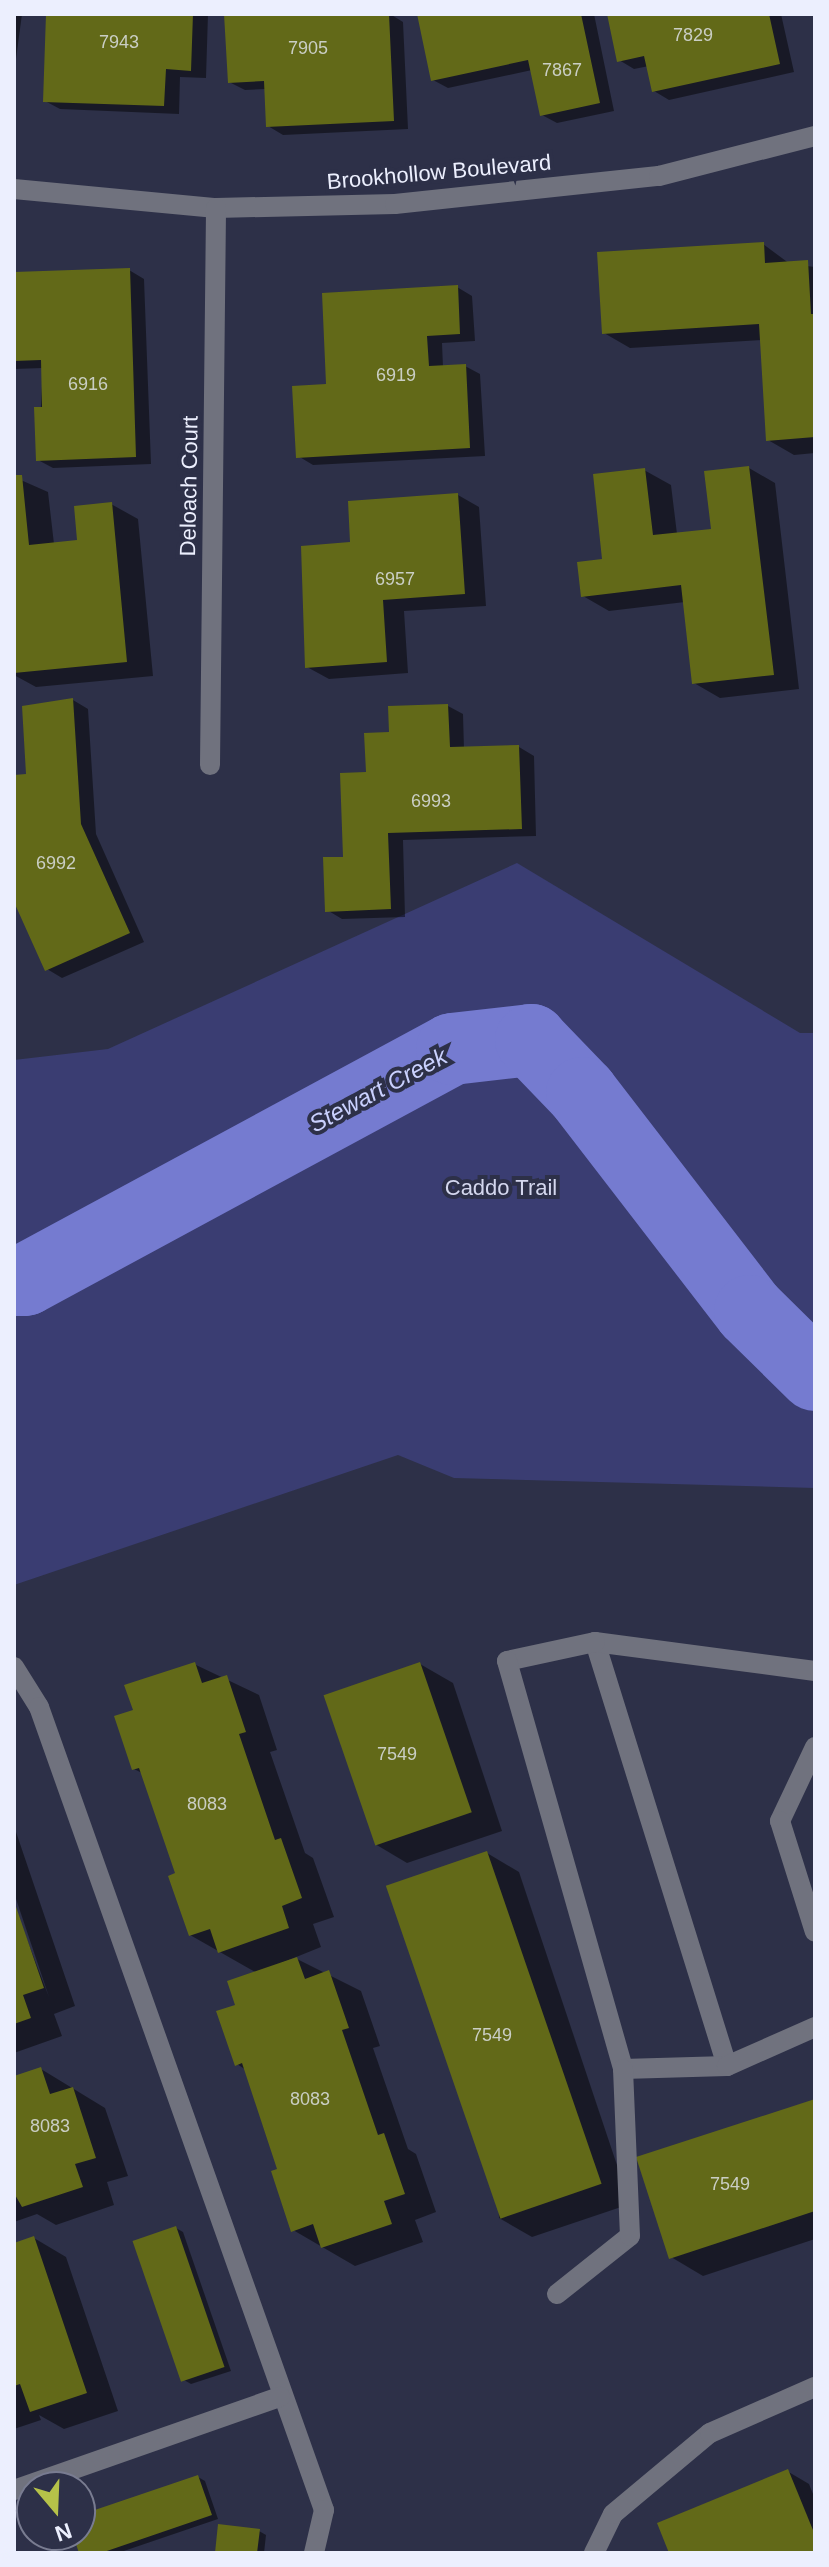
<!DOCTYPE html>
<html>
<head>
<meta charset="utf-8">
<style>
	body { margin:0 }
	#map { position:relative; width:829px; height:2567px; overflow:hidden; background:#2d3048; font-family:Helvetica,sans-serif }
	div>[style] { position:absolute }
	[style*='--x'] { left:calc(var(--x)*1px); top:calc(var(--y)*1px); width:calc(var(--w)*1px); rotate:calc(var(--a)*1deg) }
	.green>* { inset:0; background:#3a3d72 }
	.shadow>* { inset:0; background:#0007 }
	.river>* { height:72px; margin:-36px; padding:0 36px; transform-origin:36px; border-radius:36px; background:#757bd0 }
	.building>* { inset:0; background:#626918; transform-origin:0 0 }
	.lane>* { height:20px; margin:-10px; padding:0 10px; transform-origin:10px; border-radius:10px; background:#70727e }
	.street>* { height:20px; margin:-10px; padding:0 10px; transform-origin:10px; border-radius:10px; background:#70727e }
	span { translate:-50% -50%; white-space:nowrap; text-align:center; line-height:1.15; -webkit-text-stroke:8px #2d3048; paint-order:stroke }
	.number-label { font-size:18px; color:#cacec4 }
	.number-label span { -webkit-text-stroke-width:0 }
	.street-label { font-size:22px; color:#eceffe }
	.park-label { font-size:22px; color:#d4d7ee }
	.water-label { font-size:24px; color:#cad1fe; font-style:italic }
	.frame { position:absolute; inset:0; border:16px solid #eceffe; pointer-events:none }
	.north { position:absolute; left:16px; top:2471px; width:80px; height:80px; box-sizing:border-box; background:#2d3048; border:2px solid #797c91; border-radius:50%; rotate:161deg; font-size:22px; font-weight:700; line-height:32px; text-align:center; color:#eceffe }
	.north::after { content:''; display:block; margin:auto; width:28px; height:36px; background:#b6c249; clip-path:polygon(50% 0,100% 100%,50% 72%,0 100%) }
</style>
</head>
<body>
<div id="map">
	<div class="green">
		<i style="clip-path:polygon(517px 863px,800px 1033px,815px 1033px,815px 1488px,454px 1478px,398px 1455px,14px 1585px,14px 1060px,108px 1049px)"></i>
	</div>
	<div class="shadow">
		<i style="clip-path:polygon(14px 14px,22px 14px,14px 74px)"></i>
		<i style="clip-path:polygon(48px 14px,208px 14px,206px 78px,180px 77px,179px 114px,60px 109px,45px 101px)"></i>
		<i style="clip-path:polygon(226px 14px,390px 14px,403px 22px,408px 129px,283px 135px,268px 126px,266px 89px,245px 90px,229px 82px)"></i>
		<i style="clip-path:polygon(419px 14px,594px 14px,614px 111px,557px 123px,542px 115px,532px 70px,448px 88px,433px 80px)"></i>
		<i style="clip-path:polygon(609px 14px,781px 14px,794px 72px,669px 100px,654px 91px,649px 66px,634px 69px,619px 60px)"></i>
		<i style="clip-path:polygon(763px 244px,790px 264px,815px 267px,815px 453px,794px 455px,768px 440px,762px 340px,630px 348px,604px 333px)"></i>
		<i style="clip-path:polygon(129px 270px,144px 279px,151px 464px,53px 468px,38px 460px,43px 368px,14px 369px,14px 274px)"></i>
		<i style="clip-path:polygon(457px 287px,472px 296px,475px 341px,442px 343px,443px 367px,465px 366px,480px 374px,485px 456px,313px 465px,298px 456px,329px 386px)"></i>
		<i style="clip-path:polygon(749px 468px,775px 483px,799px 689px,720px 698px,694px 683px,685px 602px,609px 611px,583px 596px,604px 561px,644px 470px,671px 485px,677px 534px,713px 530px)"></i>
		<i style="clip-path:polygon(14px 477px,48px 492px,54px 544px,79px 542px,111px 504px,138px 519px,153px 676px,36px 687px,14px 675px)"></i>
		<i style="clip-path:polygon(458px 495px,479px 507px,486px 606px,404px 611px,408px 673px,329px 679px,307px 667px,352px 544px)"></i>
		<i style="clip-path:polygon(73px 700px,88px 709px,96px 834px,144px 942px,62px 978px,47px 969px,14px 897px,14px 777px,28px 776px)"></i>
		<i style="clip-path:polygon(448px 706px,463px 714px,464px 749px,519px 747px,534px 756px,536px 836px,403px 840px,405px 917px,342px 919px,327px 910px,368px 774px,391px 734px)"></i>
		<i style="clip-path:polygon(194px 1664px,259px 1695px,277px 1750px,270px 1752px,305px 1853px,313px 1858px,334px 1917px,313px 1924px,321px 1947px,269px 1968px,297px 1959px,361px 1991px,380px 2046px,373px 2048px,408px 2149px,416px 2154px,436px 2212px,415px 2220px,423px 2242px,355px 2266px,293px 2230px,280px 2170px,246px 2070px,237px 2064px,238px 2007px,257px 1973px,190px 1935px,177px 1875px,144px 1774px,134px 1769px,135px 1711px)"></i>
		<i style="clip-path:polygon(420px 1664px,453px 1683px,502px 1831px,407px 1863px,375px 1844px)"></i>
		<i style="clip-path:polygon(14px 1826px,75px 2006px,54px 2014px,62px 2036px,14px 2053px,14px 1906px,49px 1997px,14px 1893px)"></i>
		<i style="clip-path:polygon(487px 1853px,519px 1872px,630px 2204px,532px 2237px,499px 2218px)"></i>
		<i style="clip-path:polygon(41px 2069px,105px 2108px,128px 2176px,107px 2182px,114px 2205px,56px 2225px,37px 2214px,14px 2222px,14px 2078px)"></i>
		<i style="clip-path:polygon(815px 2101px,815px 2239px,703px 2276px,671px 2257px)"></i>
		<i style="clip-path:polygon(176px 2228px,183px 2232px,231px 2371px,191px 2384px,184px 2380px)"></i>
		<i style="clip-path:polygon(34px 2238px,66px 2257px,118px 2411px,64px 2429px,39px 2415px,41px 2420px,14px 2429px,14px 2245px)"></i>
		<i style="clip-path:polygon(787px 2471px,809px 2484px,815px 2499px,815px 2553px,671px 2553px)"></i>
		<i style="clip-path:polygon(198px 2477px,205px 2481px,218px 2519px,118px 2553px,81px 2553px,75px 2535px,80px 2535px,80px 2518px)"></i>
		<i style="clip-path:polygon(259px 2531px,266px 2535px,264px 2553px,217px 2553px)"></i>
	</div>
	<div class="river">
		<i style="--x:14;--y:1280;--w:11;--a:0"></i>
		<i style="--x:25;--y:1280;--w:485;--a:-28.4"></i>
		<i style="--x:452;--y:1049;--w:80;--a:-6.5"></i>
		<i style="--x:531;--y:1040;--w:74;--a:46.1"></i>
		<i style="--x:582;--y:1093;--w:275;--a:52.4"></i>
		<i style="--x:750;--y:1311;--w:91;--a:44.6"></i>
	</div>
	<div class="building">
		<i style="clip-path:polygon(46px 14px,193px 14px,191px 71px,166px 69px,164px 106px,43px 102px)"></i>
		<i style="clip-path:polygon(224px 14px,389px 14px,394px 121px,266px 127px,264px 81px,228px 83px)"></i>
		<i style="clip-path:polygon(417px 14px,581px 14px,600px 103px,540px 116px,528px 60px,431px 81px)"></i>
		<i style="clip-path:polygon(607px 14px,769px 14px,780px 64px,652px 92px,644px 56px,617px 62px)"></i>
		<i style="clip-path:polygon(764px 242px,765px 263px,808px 260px,811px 314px,815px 314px,815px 437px,766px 441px,759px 324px,602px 334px,597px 252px)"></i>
		<i style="clip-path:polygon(130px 268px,136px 457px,36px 461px,34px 407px,42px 407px,41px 360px,14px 361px,14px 272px)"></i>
		<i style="clip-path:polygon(458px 285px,460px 334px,427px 336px,429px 366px,466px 364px,470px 448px,296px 458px,292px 386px,326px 384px,322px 293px)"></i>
		<i style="clip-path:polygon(749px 466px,774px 675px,692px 684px,681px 585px,581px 597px,577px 562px,602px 559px,593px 474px,645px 468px,653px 535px,711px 529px,704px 471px)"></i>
		<i style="clip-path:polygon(14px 475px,22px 475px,29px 545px,77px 540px,74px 506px,112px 502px,127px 662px,14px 673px)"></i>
		<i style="clip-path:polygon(458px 493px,465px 594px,383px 600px,387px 662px,305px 668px,301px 546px,350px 542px,348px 501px)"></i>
		<i style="clip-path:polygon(73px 698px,81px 824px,130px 933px,45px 971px,14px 902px,14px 775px,26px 774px,22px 706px)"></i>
		<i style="clip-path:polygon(448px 704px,450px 747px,519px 745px,522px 829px,388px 833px,391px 909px,325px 912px,323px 857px,343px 857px,340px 773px,366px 772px,364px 733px,389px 732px,388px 706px)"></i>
		<i style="clip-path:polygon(195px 1662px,202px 1683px,227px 1675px,246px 1732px,239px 1734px,275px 1840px,281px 1838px,302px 1898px,282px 1906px,289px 1928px,218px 1953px,210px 1929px,189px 1936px,168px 1876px,175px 1873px,139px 1768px,132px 1770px,114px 1716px,133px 1710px,124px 1685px)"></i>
		<i style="left:420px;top:1662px;width:159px;height:102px;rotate:71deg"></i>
		<i style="left:487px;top:1851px;width:352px;height:107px;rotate:71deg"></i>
		<i style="clip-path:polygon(14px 1901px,44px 1988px,23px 1995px,31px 2018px,14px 2024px)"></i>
		<i style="clip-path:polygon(297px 1957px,305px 1979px,329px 1970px,349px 2028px,342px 2030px,378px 2135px,384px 2133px,405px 2194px,384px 2201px,392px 2224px,321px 2248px,313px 2224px,291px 2232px,271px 2171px,277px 2169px,242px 2063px,235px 2066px,216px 2011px,235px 2005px,227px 1981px)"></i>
		<i style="clip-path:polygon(41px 2067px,50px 2094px,73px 2087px,96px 2158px,75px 2164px,83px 2187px,22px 2207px,14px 2193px,14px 2076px)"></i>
		<i style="clip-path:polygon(815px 2099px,815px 2211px,669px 2259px,636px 2157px)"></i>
		<i style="left:176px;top:2226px;width:149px;height:46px;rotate:71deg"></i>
		<i style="clip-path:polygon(34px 2236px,87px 2393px,30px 2412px,20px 2384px,14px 2386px,14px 2243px)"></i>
		<i style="clip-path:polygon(788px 2469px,815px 2535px,815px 2553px,669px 2553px,657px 2523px)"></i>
		<i style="clip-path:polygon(198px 2475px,212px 2515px,101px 2553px,79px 2553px,73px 2535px,80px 2535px,80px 2515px)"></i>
		<i style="clip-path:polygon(218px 2524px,260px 2529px,257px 2553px,215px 2553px)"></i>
	</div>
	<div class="lane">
		<i style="--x:595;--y:1642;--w:444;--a:72.7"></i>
		<i style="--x:14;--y:1667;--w:47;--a:58"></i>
		<i style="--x:39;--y:1707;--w:852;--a:70.46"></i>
		<i style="--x:324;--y:2510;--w:44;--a:103.1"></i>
		<i style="--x:815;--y:1671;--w:222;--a:-172.5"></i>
		<i style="--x:595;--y:1642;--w:90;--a:167.8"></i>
		<i style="--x:507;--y:1661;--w:424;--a:74.1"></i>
		<i style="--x:623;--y:2069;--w:104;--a:-1.7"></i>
		<i style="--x:727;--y:2066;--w:96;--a:-23.9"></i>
		<i style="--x:815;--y:1747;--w:82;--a:115.3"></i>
		<i style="--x:780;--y:1821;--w:116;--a:72.5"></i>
		<i style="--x:557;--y:2294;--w:93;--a:-38.5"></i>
		<i style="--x:630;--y:2236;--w:167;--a:-92.4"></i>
		<i style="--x:14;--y:2490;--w:282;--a:-19.3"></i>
		<i style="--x:594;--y:2553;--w:43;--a:-64"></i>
		<i style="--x:613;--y:2514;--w:126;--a:-39.9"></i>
		<i style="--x:710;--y:2433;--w:115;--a:-23.7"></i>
	</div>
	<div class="street">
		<i style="--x:14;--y:189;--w:203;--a:5.4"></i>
		<i style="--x:216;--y:208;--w:179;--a:-1.3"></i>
		<i style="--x:395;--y:204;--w:265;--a:-6.1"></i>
		<i style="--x:659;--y:176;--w:161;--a:-14.4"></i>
		<i style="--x:210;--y:765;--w:557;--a:-89.38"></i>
	</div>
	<div class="number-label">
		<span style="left:693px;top:35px">7829</span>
		<span style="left:119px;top:42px">7943</span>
		<span style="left:308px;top:48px">7905</span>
		<span style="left:562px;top:70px">7867</span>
		<span style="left:396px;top:375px">6919</span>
		<span style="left:88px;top:384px">6916</span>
		<span style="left:395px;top:579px">6957</span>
		<span style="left:431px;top:801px">6993</span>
		<span style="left:56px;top:863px">6992</span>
		<span style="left:397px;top:1754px">7549</span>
		<span style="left:207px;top:1804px">8083</span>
		<span style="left:492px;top:2035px">7549</span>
		<span style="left:310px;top:2099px">8083</span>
		<span style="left:50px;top:2126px">8083</span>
		<span style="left:730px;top:2184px">7549</span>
	</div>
	<div class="street-label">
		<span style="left:439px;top:172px;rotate:-5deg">Brookhollow Boulevard</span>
		<span style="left:189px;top:486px;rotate:-89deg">Deloach Court</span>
	</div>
	<div class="park-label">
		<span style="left:501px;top:1188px">Caddo Trail</span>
	</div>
	<div class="water-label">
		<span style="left:378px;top:1090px;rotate:-28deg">Stewart Creek</span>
	</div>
	<div class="frame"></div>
	<div class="north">N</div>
</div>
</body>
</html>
